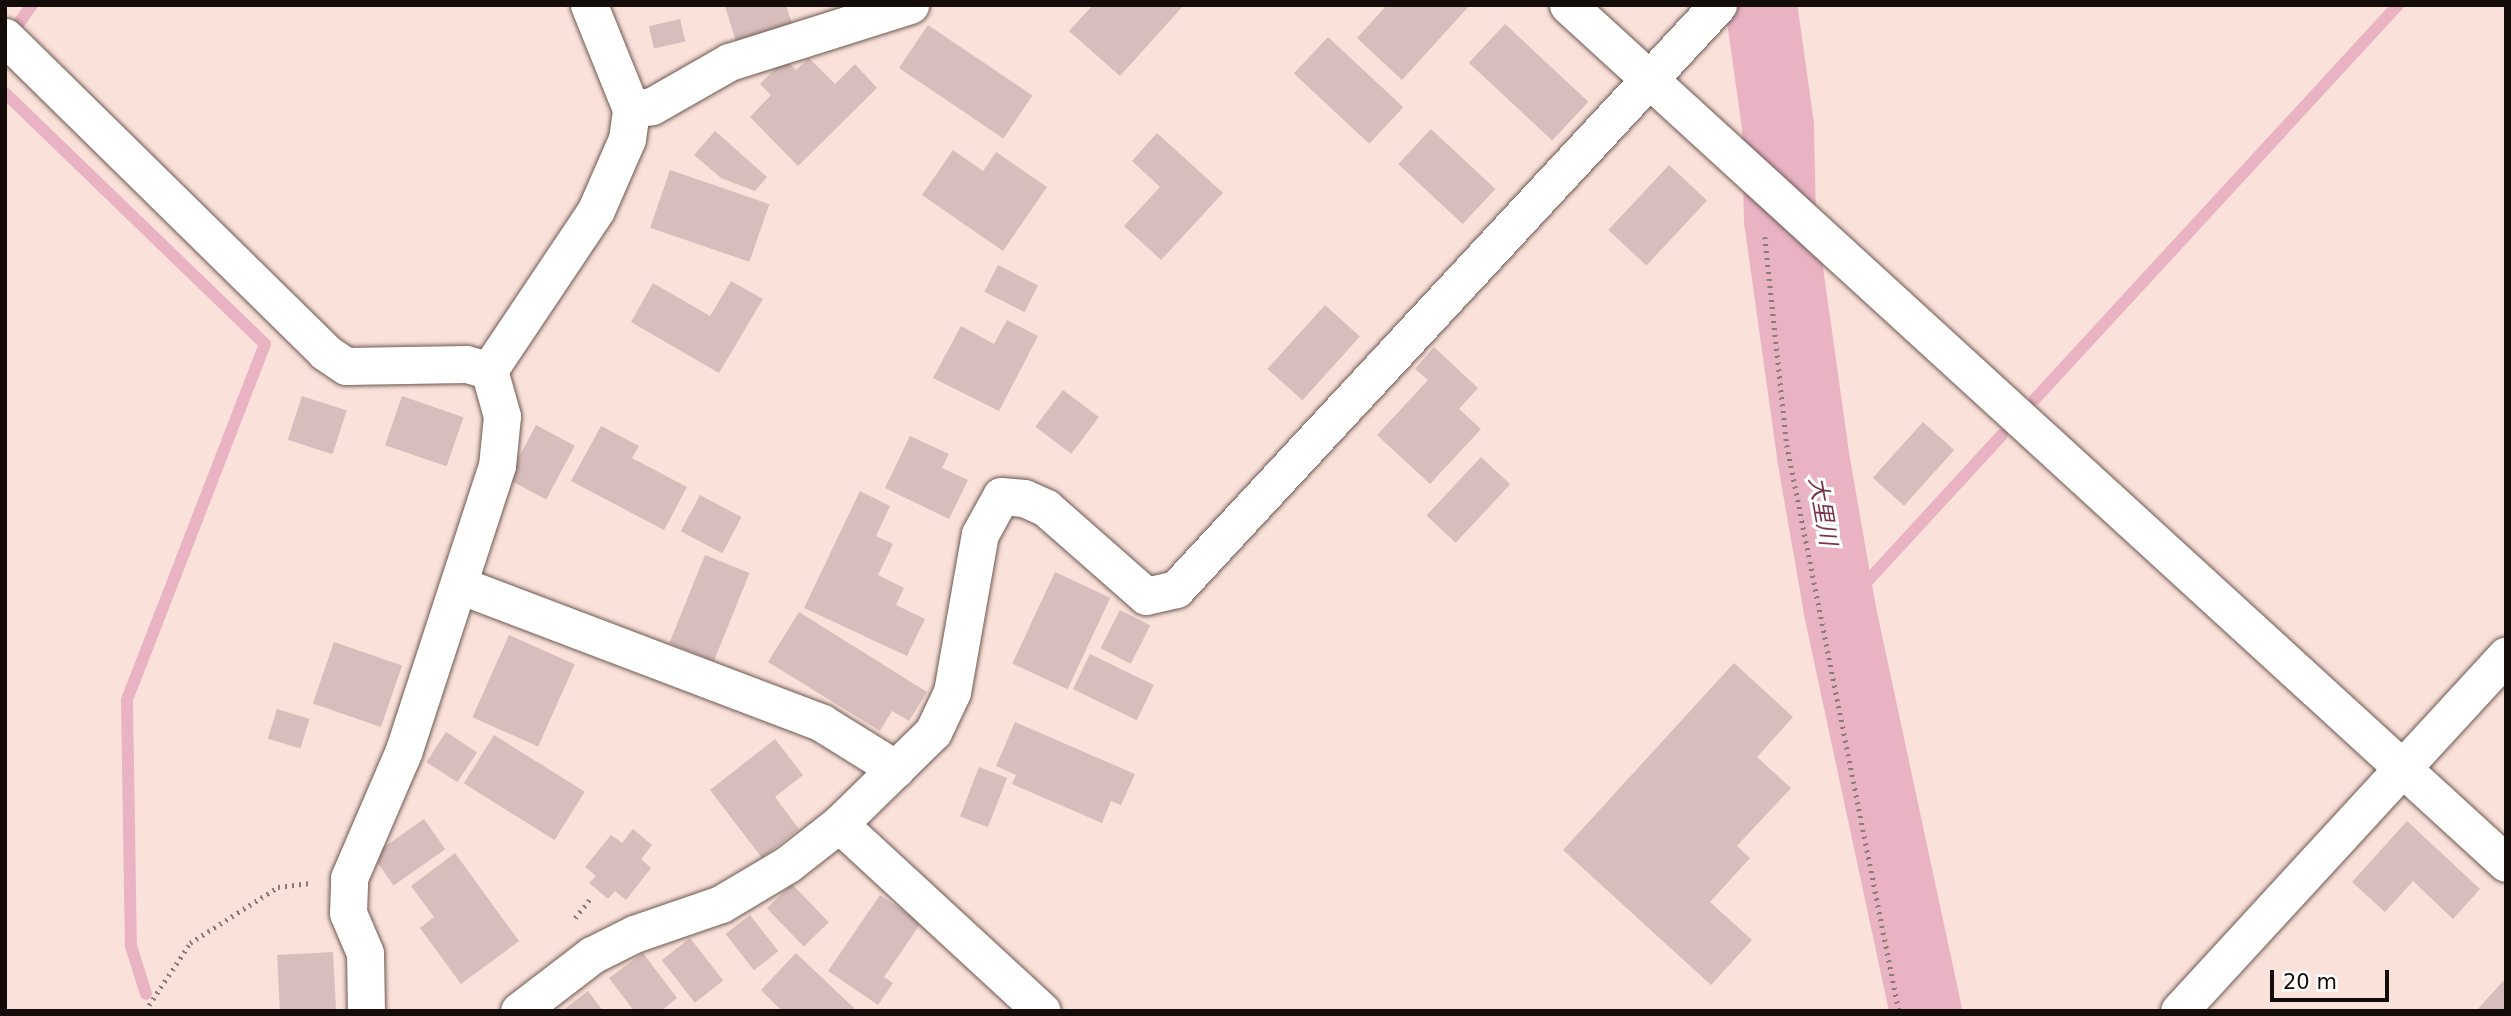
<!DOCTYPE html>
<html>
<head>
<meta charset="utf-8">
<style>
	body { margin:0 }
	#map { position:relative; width:2511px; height:1016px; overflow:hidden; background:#fae1d9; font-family:"DejaVu Sans","Noto Sans JP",sans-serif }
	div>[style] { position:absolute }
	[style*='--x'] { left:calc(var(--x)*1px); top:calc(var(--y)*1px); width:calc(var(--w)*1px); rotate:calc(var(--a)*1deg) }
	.stream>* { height:12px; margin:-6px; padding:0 6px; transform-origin:6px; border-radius:6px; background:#e9b3c4 }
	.river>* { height:72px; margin:-36px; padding:0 36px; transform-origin:36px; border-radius:36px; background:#e9b3c4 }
	.building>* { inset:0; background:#d7bdbc; transform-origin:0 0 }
	.path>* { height:4.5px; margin-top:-2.25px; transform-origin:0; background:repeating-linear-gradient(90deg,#8c7b75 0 2px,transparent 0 7px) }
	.roads { filter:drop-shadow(0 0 2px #6d5851) drop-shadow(0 0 2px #6d5851) }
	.minor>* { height:37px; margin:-18.5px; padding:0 18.5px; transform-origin:18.5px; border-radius:18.5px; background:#fff }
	span { translate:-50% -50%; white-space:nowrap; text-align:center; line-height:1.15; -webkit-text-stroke:6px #fff; paint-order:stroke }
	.water-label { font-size:23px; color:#76344d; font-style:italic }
	.frame { position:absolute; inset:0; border:7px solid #140c09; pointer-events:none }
	.scale { position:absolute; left:2270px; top:970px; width:119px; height:32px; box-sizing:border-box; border:4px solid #140c09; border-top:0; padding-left:9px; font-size:21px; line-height:24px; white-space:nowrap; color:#140c09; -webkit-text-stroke:5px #fff; paint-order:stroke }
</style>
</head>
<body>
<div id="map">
	<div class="stream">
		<i style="--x:10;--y:36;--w:38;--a:-55"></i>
		<i style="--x:5;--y:93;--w:361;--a:44"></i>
		<i style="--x:265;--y:344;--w:382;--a:111.2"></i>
		<i style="--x:127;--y:700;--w:246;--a:89.1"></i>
		<i style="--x:131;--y:946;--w:50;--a:72.6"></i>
		<i style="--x:2035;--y:399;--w:536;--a:-47.35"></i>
		<i style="--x:1840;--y:611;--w:239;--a:-47.4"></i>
	</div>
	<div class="river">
		<i style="--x:1761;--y:5;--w:122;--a:82"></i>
		<i style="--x:1778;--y:126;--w:94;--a:88.8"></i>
		<i style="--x:1780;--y:220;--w:238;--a:82"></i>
		<i style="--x:1813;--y:456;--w:157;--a:80.1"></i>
		<i style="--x:1840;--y:611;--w:409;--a:77.9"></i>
	</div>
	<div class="building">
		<i style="clip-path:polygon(786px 5px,794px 30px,738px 48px,725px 6px)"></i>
		<i style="clip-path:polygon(1093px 5px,1184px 5px,1120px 76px,1069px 31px)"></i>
		<i style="clip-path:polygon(1387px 5px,1470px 5px,1402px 80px,1357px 38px)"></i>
		<i style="left:680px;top:19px;width:23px;height:32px;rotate:77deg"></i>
		<i style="left:1505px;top:24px;width:114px;height:53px;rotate:43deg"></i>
		<i style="left:928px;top:25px;width:126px;height:52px;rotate:34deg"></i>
		<i style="left:1328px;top:37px;width:103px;height:50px;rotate:43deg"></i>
		<i style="clip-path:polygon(809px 58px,835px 84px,855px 64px,877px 88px,798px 166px,750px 117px,771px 95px,760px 84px,785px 59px,796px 70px)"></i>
		<i style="left:1431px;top:129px;width:88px;height:48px;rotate:43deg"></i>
		<i style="clip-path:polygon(715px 131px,767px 177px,755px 191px,721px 178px,694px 155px)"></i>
		<i style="clip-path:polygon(1157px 133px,1223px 193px,1161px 260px,1124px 226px,1160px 187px,1132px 161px)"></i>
		<i style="clip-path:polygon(953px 150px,983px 171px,996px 152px,1047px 187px,1003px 251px,922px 195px)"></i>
		<i style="left:1669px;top:165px;width:52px;height:89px;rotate:43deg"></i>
		<i style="left:670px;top:170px;width:105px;height:61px;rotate:19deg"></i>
		<i style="left:998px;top:265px;width:45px;height:30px;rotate:27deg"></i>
		<i style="clip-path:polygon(731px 281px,763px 299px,719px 373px,631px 322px,653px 283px,710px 316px)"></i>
		<i style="left:1325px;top:305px;width:47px;height:86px;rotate:42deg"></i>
		<i style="clip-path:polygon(1007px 320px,1038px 336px,999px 411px,933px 378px,961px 326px,994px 344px)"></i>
		<i style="clip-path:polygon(1434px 347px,1478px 388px,1459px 409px,1481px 429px,1430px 484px,1377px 435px,1428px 380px,1415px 369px)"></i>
		<i style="left:1063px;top:390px;width:45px;height:46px;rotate:37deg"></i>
		<i style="left:302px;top:396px;width:47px;height:46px;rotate:18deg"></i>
		<i style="left:402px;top:396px;width:65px;height:52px;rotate:19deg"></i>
		<i style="left:1923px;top:422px;width:42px;height:75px;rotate:42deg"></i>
		<i style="left:536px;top:425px;width:44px;height:61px;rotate:28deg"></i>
		<i style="clip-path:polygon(601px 426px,639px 446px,632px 458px,687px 487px,664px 530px,571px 481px)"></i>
		<i style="clip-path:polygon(910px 436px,949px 454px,942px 468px,968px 480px,949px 519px,885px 488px)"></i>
		<i style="left:1481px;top:457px;width:40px;height:80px;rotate:43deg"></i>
		<i style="clip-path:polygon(860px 491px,890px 506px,876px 536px,893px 544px,878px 575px,904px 588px,896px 605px,925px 619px,907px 656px,804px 608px)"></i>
		<i style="left:700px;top:495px;width:47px;height:41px;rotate:28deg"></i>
		<i style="left:705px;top:555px;width:48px;height:95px;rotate:22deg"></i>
		<i style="left:1055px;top:572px;width:61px;height:101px;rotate:25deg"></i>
		<i style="left:1120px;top:610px;width:34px;height:43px;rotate:27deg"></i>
		<i style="clip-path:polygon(799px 612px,927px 692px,909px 721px,892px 711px,880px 731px,768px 662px)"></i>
		<i style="left:509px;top:635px;width:72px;height:90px;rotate:24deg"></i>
		<i style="left:334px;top:642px;width:72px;height:65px;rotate:19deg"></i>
		<i style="left:1090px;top:654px;width:71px;height:39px;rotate:26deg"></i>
		<i style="clip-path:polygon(1734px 663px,1793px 717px,1757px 757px,1791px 788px,1737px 846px,1750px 858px,1710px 902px,1752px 940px,1711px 985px,1563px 850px)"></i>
		<i style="left:277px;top:709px;width:34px;height:31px;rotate:17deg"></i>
		<i style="clip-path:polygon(1015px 722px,1135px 774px,1121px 805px,1111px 801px,1102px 823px,1012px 784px,1016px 775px,996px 766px)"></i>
		<i style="left:446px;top:732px;width:37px;height:36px;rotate:33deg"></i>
		<i style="left:494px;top:735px;width:107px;height:57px;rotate:32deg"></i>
		<i style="clip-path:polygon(775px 739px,803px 775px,775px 797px,799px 829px,762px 858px,710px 790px)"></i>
		<i style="left:979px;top:767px;width:30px;height:53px;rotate:21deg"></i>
		<i style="left:424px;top:819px;width:37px;height:63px;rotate:55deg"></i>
		<i style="clip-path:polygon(2407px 821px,2480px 889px,2453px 919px,2413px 881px,2385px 912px,2352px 882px)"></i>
		<i style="clip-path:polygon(633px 829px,652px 845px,641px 859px,651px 868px,626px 900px,615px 891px,608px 899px,589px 883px,596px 876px,585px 867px,611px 835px,622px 843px)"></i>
		<i style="clip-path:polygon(455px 853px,519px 941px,461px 984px,420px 928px,434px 917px,411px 886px)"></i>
		<i style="left:792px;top:884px;width:53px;height:35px;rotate:46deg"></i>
		<i style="clip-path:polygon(880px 895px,921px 923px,884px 977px,893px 983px,878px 1005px,828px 971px)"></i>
		<i style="left:750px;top:915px;width:46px;height:31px;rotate:52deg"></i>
		<i style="left:690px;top:938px;width:54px;height:36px;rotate:52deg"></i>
		<i style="left:333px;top:952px;width:59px;height:56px;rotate:87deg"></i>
		<i style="clip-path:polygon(643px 953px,677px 998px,661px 1011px,634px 1011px,609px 978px)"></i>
		<i style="clip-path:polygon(796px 953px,857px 1011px,782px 1011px,761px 990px)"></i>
		<i style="clip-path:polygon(2506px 978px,2506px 1011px,2476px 1011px)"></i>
		<i style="clip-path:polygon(588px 991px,603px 1011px,562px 1011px)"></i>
	</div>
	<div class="path">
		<i style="--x:1765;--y:237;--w:209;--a:84"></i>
		<i style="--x:1787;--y:445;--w:577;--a:78.81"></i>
		<i style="--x:575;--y:918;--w:24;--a:-52"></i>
		<i style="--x:145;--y:1011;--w:82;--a:-56.5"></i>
		<i style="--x:190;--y:943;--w:104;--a:-32.5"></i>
		<i style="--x:278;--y:887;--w:32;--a:-7"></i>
	</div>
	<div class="roads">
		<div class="minor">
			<i style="--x:1568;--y:5;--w:1271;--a:42.45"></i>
			<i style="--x:5;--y:37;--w:449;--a:44.5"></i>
			<i style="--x:325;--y:352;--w:25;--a:34"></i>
			<i style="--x:346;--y:366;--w:120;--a:-1"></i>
			<i style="--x:466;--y:364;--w:24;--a:15"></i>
			<i style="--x:631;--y:109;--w:21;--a:-8"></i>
			<i style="--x:652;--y:106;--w:89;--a:-29.7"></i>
			<i style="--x:729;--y:62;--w:190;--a:-17.5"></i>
			<i style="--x:462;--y:586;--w:385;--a:20.8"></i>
			<i style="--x:822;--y:723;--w:87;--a:31.9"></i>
			<i style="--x:839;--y:824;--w:276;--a:42.7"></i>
			<i style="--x:366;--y:1011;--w:58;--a:-91"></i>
			<i style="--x:365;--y:953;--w:43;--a:-113"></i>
			<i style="--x:348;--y:913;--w:35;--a:-88"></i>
			<i style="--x:349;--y:878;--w:139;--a:-66.7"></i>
			<i style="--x:404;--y:750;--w:299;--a:-71.9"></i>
			<i style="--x:497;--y:466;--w:50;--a:-84.3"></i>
			<i style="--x:502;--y:416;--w:48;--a:-105.8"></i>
			<i style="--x:489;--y:370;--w:192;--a:-56.2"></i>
			<i style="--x:596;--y:210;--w:77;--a:-66.4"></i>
			<i style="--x:627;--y:139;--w:30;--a:-82"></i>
			<i style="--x:631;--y:109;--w:112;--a:-112"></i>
			<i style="--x:519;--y:1011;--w:92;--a:-37.5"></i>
			<i style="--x:592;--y:955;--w:47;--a:-26.6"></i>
			<i style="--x:634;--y:934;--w:92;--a:-19"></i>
			<i style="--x:721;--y:904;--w:78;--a:-30.8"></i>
			<i style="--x:788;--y:864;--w:65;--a:-38.1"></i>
			<i style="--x:839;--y:824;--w:132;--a:-44.4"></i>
			<i style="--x:933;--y:732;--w:44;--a:-64.6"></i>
			<i style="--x:952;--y:692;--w:160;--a:-80"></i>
			<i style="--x:980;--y:534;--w:43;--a:-61.1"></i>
			<i style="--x:1001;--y:496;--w:23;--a:5"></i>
			<i style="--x:1024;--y:498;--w:24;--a:24"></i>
			<i style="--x:1046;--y:508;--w:133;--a:41.3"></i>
			<i style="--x:1146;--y:596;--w:31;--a:-13"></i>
			<i style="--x:1176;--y:589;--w:797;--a:-47.14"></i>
			<i style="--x:2179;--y:1011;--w:483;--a:-47.4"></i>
		</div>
	</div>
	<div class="water-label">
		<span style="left:1823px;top:511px;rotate:80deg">大里川</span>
	</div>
	<div class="frame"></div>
	<div class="scale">20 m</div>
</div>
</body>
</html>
